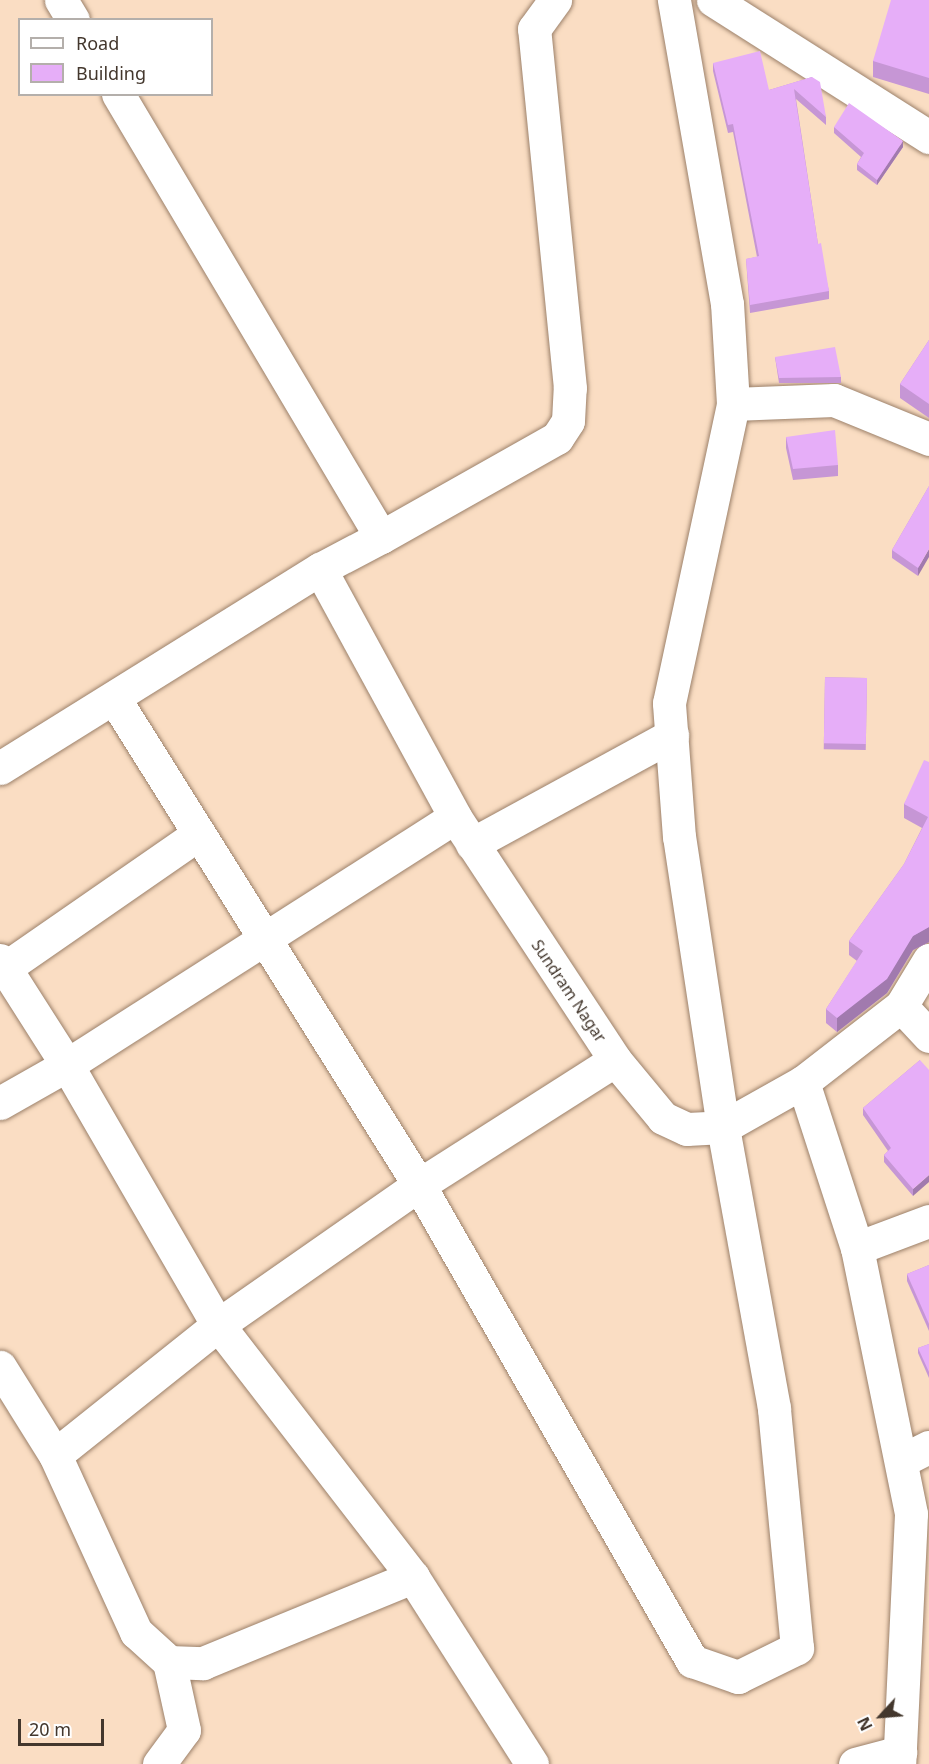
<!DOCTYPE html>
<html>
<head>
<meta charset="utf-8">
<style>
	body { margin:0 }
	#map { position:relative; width:929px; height:1764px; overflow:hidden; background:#faddc3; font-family:"Noto Sans",sans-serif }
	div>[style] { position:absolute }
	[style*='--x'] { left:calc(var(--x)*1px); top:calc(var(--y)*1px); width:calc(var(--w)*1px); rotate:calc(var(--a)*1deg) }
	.roads { filter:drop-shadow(0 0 2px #9c816a) drop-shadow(0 0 2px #9c816a) }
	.minor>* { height:33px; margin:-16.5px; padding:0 16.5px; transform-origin:16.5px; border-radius:16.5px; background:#fff }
	.wall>* { inset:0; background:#c696d5; transform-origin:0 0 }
	.shaded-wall>* { inset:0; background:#a17aae }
	.building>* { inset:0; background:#e6aef8; transform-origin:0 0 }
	span { translate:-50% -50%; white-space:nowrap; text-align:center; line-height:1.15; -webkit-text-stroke:6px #fff; paint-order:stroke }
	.street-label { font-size:16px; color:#43372d }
	.legend { position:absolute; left:18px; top:18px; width:195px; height:78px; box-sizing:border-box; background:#fff; border:2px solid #b4afab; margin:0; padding:8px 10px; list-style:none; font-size:18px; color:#43372d }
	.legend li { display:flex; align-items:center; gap:12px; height:30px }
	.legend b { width:30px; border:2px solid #b4afab }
	.north { position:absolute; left:851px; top:1686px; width:60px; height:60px; -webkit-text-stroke:4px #fff; paint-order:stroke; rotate:244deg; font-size:16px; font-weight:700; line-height:24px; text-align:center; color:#43372d }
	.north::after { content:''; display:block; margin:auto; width:21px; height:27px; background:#43372d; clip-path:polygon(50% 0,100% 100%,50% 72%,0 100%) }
	.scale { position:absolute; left:18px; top:1719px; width:86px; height:27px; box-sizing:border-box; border:3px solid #43372d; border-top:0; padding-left:8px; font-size:18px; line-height:21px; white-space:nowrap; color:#43372d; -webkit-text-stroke:4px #fff; paint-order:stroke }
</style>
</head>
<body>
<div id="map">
	<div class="roads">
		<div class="minor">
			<i style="--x:61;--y:0;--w:23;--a:59"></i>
			<i style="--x:713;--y:0;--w:256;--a:32.4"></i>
			<i style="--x:733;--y:404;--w:101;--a:-2.3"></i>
			<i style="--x:834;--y:400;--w:103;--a:22.3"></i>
			<i style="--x:381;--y:537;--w:202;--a:-29.4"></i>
			<i style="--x:557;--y:438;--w:20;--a:-57"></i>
			<i style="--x:568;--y:421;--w:33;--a:-87"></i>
			<i style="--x:570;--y:388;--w:361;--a:-95.7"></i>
			<i style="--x:534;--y:29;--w:36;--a:-54"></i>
			<i style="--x:320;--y:569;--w:282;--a:61.4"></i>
			<i style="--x:455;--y:817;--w:291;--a:56.6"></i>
			<i style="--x:615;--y:1060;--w:75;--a:50.4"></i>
			<i style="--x:663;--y:1118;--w:26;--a:25"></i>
			<i style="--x:687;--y:1129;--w:36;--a:-3"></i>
			<i style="--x:723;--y:1127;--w:92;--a:-29.4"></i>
			<i style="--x:803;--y:1082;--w:124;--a:-37.8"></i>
			<i style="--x:901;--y:1006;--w:54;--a:-58.7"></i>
			<i style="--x:114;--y:698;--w:575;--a:57.94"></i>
			<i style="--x:419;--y:1185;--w:549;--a:60.16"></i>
			<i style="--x:692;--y:1661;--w:49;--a:19.2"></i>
			<i style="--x:738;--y:1677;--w:66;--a:-26.2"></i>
			<i style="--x:797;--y:1648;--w:241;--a:-95.5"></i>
			<i style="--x:774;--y:1408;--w:286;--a:-100.3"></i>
			<i style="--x:723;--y:1127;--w:293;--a:-98.6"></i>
			<i style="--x:679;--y:837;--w:134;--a:-94.3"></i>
			<i style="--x:669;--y:703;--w:306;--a:-77.9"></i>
			<i style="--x:733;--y:404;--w:100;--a:-93.4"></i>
			<i style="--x:727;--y:304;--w:309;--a:-99.9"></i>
			<i style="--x:0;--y:768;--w:377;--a:-31.9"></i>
			<i style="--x:320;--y:569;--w:69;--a:-27.7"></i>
			<i style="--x:381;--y:537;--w:515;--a:-120.7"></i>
			<i style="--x:472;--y:844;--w:228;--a:-28.6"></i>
			<i style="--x:0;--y:960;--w:125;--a:57.5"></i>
			<i style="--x:67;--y:1065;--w:301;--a:59.9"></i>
			<i style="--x:218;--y:1325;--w:208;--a:141.4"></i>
			<i style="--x:55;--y:1455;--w:104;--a:-122"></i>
			<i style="--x:5;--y:968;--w:234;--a:-34.7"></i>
			<i style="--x:901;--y:1006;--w:41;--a:47"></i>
			<i style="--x:803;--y:1082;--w:175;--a:72"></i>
			<i style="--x:857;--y:1248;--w:271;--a:78.5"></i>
			<i style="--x:911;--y:1514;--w:250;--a:92.7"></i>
			<i style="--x:0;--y:1103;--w:77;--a:-29.6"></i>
			<i style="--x:67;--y:1065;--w:460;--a:-32.6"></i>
			<i style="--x:857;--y:1248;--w:77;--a:-20.6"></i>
			<i style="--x:55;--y:1455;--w:195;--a:65.4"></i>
			<i style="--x:136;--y:1632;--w:45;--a:42.3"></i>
			<i style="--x:169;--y:1662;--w:34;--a:2"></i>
			<i style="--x:203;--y:1663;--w:227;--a:-22.3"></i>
			<i style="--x:901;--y:1461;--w:31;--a:-27"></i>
			<i style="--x:159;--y:1764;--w:42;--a:-53.7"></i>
			<i style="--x:184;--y:1730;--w:70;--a:-102.4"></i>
			<i style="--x:532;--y:1764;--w:222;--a:-122.5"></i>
			<i style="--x:413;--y:1577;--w:319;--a:-127.7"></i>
			<i style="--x:218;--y:1325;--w:245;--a:-34.9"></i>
			<i style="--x:419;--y:1185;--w:232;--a:-32.5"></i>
			<i style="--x:855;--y:1764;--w:47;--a:-14.9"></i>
		</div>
	</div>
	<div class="wall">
		<i style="clip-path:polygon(929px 0,929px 94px,873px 77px,873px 61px)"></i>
		<i style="clip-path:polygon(713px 63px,769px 90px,812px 77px,826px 117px,826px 125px,796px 99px,818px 244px,829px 291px,829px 299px,750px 313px,746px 259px,757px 257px,733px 132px,728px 133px,713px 71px)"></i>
		<i style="clip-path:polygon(834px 127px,903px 147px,877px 185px,857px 170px,857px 164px,861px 157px,834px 133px)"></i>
		<i style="clip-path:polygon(929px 340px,929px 418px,900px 398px,900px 384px)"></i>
		<i style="clip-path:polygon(775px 357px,841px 377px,841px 383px,779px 383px)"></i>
		<i style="clip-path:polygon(786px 437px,838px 465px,838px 476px,793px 480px,786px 448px)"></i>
		<i style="clip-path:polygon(929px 486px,918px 576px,892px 558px,892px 550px)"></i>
		<i style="left:867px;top:678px;width:72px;height:42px;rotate:91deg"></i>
		<i style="clip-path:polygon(929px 762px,929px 942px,913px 950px,887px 993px,837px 1032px,826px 1023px,826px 1009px,857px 961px,849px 955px,849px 941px,904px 864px,922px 828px,904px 818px,904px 804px)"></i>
		<i style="clip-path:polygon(920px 1060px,913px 1196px,884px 1162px,884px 1155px,888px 1151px,863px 1115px,863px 1108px)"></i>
		<i style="clip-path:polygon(929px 1265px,929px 1331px,907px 1281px,907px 1274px)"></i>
		<i style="clip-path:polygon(929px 1344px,929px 1378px,918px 1353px,918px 1348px)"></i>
	</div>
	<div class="shaded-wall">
		<i style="clip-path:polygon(903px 141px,903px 147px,877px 185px,877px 180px)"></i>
		<i style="clip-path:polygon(929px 549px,929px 557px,918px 576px,918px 568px)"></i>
		<i style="clip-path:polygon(929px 927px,929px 942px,913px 950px,887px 993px,837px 1032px,837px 1018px,913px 936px)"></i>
		<i style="clip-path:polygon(929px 1175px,929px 1182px,913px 1196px,913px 1189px)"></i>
	</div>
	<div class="building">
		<i style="clip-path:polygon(891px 0,929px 0,929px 78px,873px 61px)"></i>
		<i style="clip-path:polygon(760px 51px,769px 90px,812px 77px,820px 82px,826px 117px,794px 89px,818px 244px,821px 243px,829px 291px,750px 305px,746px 259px,759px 256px,733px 124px,728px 125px,713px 63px)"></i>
		<i style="clip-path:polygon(849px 103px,903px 141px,877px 180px,857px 164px,864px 153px,834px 127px)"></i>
		<i style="clip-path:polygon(929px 340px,929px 404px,900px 384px)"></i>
		<i style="clip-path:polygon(835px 347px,841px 377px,779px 378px,775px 357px)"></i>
		<i style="clip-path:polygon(835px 430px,838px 465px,793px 469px,786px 437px)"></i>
		<i style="clip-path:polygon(929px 486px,929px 549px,918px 568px,892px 550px)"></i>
		<i style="left:867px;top:678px;width:66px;height:42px;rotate:91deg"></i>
		<i style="clip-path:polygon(924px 760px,929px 762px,929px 927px,913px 936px,887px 979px,837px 1018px,826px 1009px,863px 951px,849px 941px,904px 864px,928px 817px,904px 804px)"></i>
		<i style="clip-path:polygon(920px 1060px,929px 1070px,929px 1175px,913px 1189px,884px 1155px,891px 1148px,863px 1108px)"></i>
		<i style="clip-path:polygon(929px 1265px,929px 1324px,907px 1274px)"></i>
		<i style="clip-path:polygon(929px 1344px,929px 1372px,918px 1348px)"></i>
	</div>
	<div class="street-label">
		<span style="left:569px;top:991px;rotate:56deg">Sundram Nagar</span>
	</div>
	<ul class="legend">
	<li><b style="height:8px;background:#fff"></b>Road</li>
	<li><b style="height:16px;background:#e6aef8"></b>Building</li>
	</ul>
	<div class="north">N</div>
	<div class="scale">20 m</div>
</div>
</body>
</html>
